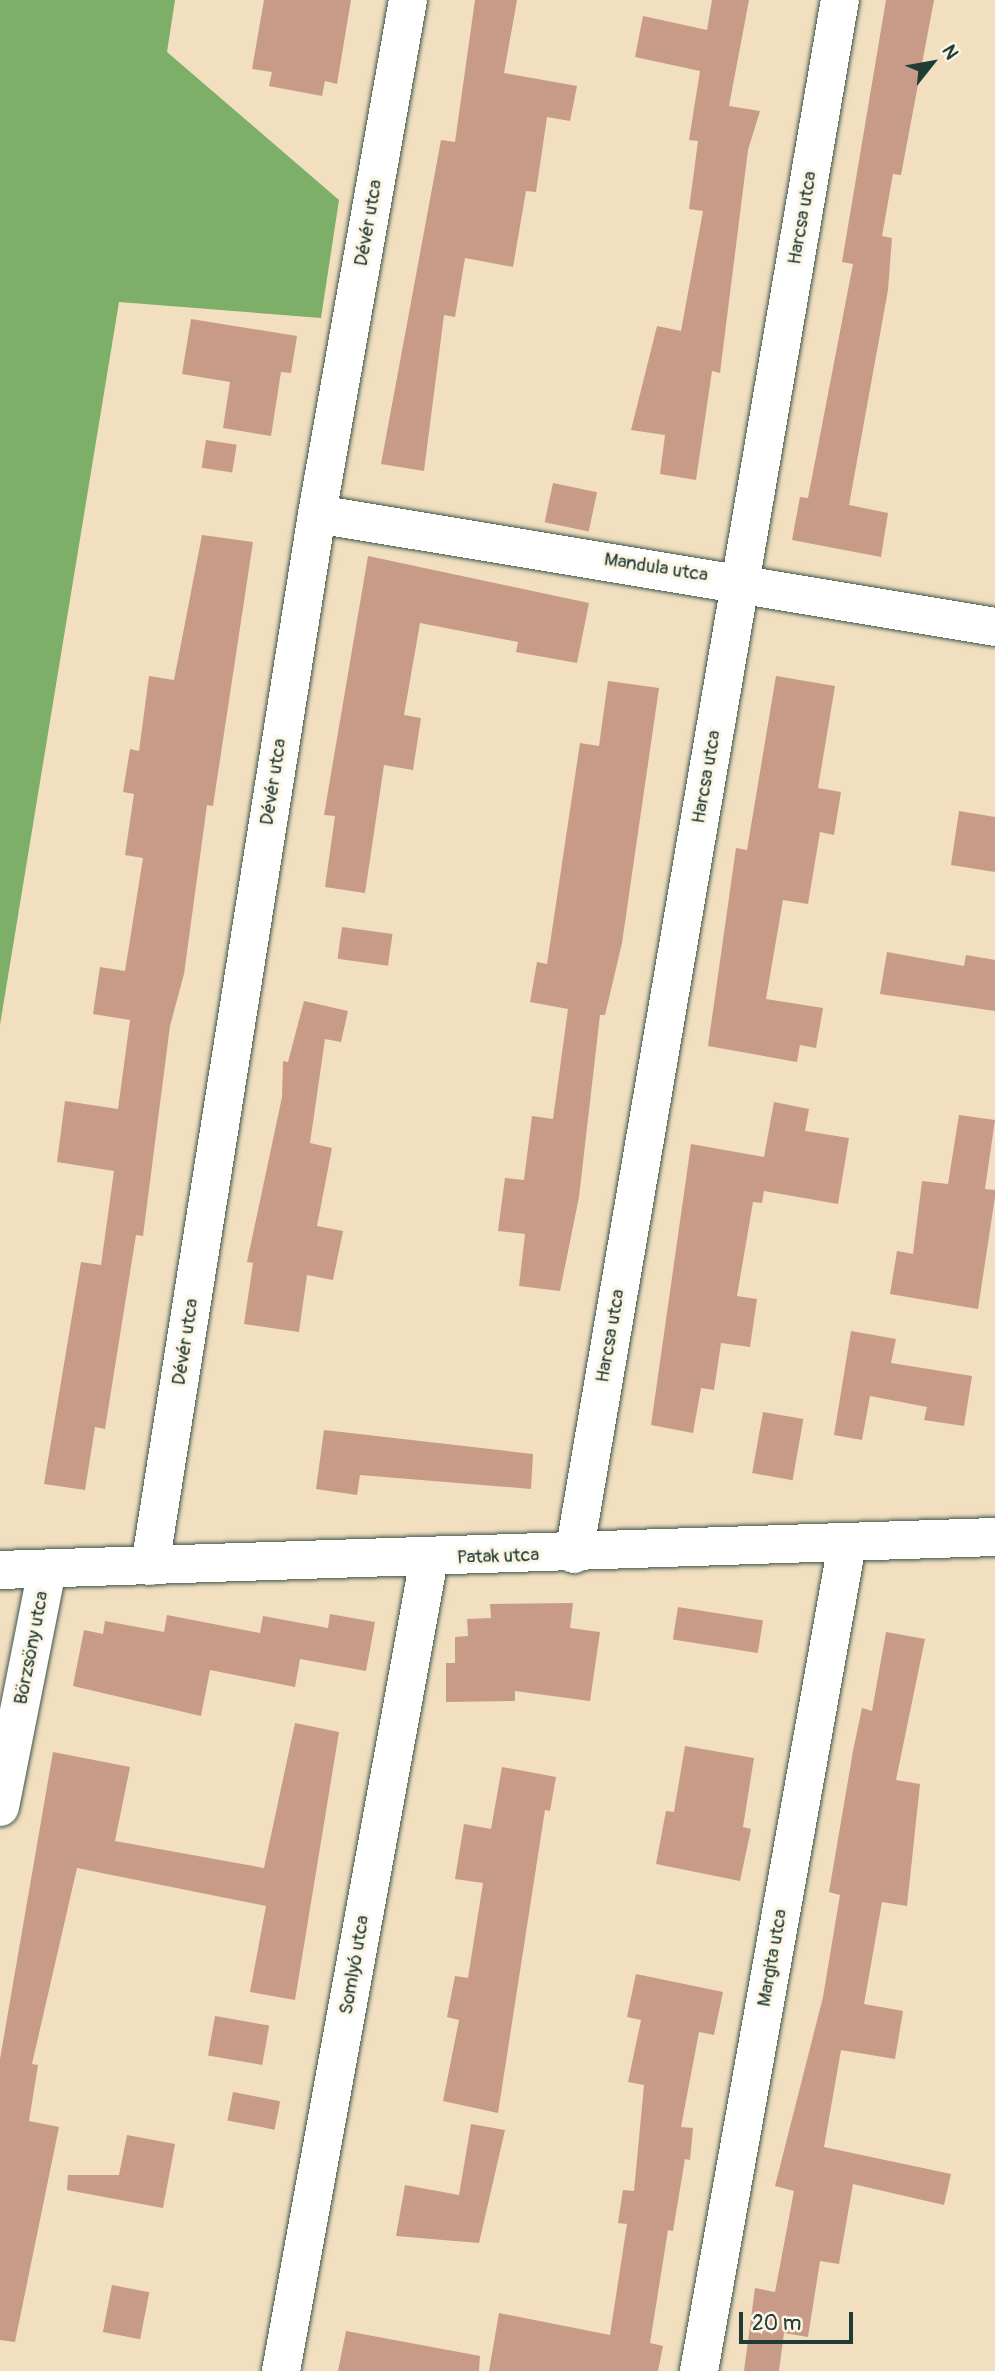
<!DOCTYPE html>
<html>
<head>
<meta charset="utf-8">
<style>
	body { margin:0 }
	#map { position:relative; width:995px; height:2371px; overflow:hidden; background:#f1dfc0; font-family:Pangolin,sans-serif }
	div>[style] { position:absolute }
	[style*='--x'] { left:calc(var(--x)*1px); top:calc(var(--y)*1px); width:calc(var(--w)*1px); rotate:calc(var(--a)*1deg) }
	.forest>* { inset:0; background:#7eaf69 }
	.building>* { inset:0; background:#c89b89; transform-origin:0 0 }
	.roads { filter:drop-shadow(0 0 2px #3e5549) drop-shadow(0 0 2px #3e5549) }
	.minor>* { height:38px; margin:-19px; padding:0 19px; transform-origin:19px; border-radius:19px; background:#fff }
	span { translate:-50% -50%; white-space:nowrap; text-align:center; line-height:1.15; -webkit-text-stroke:6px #fcf5e5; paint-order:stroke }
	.street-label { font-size:19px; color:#1f3d34 }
	.north { position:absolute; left:897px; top:28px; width:70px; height:70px; -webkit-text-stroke:5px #fcf5e5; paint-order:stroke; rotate:59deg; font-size:19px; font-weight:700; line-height:28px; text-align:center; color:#1f3d34 }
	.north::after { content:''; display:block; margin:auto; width:24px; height:32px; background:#1f3d34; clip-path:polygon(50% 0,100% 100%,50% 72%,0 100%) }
	.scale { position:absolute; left:739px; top:2312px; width:114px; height:32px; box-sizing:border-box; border:4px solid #1f3d34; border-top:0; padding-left:9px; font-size:21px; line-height:24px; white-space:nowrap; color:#1f3d34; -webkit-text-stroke:5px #fcf5e5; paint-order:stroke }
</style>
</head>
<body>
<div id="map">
	<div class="forest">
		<i style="clip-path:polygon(0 0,175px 0,167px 52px,339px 200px,321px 318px,119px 302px,0 1025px)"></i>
	</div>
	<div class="building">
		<i style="clip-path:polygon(264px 0,351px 0,337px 84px,325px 81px,322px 96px,269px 86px,272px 72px,252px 69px)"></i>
		<i style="clip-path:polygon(475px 0,517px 0,504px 73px,577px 86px,570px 121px,547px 117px,536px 192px,526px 191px,513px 267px,465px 258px,455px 317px,444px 315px,424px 471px,381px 464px,441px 140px,455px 142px)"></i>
		<i style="clip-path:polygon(712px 0,749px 0,729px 106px,760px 111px,748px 150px,720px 373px,712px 371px,696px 480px,660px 474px,665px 435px,631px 430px,657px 326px,681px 331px,703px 211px,689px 209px,698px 141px,689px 140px,700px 71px,635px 57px,643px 16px,707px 30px)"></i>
		<i style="clip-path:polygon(886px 0,934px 0,901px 175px,893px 174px,882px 236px,892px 238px,888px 290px,849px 505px,888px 513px,881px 557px,792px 540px,800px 497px,808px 498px,853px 264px,842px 262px)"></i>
		<i style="clip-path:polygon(191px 319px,297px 336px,291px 373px,281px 372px,271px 436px,223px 428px,230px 382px,182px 374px)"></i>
		<i style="left:206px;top:440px;width:31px;height:28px;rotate:9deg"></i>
		<i style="left:553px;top:483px;width:45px;height:40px;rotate:12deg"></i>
		<i style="clip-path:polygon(202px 535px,253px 542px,213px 806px,207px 805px,184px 974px,170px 1026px,143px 1236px,136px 1235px,105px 1429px,95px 1427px,85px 1490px,44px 1484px,81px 1262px,101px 1265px,114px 1171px,57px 1162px,65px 1101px,118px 1109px,130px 1020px,93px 1014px,100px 967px,125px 971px,143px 858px,125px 855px,134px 794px,123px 792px,130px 749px,139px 751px,149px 676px,174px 680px)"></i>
		<i style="clip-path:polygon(368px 556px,589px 603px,577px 663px,516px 652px,518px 642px,420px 623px,404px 715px,421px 718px,413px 770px,384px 765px,365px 893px,325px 887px,335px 816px,324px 815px)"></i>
		<i style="clip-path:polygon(776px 676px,835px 686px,818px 788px,841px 792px,834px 835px,820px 832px,808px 904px,783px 900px,766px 999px,823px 1008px,816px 1048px,800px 1045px,797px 1062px,708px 1046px,736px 848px,747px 850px)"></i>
		<i style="clip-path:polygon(608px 681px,659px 688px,622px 943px,605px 1015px,600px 1015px,579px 1197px,560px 1291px,519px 1286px,525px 1234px,498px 1231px,505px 1178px,524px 1180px,532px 1116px,553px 1119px,568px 1009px,530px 1002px,537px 962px,547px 964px,580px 743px,599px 746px)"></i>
		<i style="clip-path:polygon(959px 811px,995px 817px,995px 872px,951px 865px)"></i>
		<i style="left:342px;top:927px;width:51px;height:32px;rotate:8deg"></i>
		<i style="clip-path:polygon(887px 952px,964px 966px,966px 955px,995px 960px,995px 1011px,880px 994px)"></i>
		<i style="clip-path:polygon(304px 1001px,348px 1011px,341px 1042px,325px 1039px,310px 1143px,332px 1148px,317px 1226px,343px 1231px,333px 1280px,307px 1275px,299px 1332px,244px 1324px,253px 1263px,247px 1262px,282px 1097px,283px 1061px,288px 1062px)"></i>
		<i style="clip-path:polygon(774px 1102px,809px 1109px,805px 1131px,849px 1138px,838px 1204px,764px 1191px,762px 1203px,753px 1202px,737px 1296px,757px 1299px,750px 1347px,721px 1343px,714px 1390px,701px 1388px,693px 1433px,651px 1425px,691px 1144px,764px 1157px)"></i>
		<i style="clip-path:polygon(959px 1115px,995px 1120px,985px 1189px,995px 1190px,995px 1197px,978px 1309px,890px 1294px,897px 1251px,913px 1254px,922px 1181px,948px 1184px)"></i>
		<i style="clip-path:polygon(851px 1331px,896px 1339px,891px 1363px,972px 1376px,964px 1426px,924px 1420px,927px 1407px,870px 1396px,862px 1440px,834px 1435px)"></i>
		<i style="left:763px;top:1412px;width:41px;height:62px;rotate:10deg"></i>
		<i style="clip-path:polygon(324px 1430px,533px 1454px,531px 1489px,360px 1475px,357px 1495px,316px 1489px)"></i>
		<i style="clip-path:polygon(573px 1603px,570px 1628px,600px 1632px,590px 1701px,515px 1691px,515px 1701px,446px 1702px,446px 1663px,455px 1663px,455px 1637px,468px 1636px,467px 1619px,491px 1618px,490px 1604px)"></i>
		<i style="left:678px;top:1607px;width:86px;height:33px;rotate:9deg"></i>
		<i style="clip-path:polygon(330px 1614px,375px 1622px,366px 1671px,300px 1659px,295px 1687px,210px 1670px,201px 1716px,73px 1686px,84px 1630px,103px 1634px,105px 1621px,164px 1632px,167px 1615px,260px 1633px,263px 1616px,328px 1628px)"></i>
		<i style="clip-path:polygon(886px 1632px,925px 1639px,896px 1780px,920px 1784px,907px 1906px,882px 1902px,864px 2004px,903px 2011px,895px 2059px,841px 2050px,824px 2147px,951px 2174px,944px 2205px,853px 2184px,839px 2264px,820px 2261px,808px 2337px,784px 2333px,779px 2371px,744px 2371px,755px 2288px,775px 2292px,794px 2191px,775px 2186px,823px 1997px,840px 1895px,829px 1892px,853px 1751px,862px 1708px,872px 1711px)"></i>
		<i style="clip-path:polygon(295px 1723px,339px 1732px,295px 2000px,250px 1992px,266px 1906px,77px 1868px,32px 2064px,38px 2065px,29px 2121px,59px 2127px,15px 2342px,0 2340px,0 2059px,53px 1752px,130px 1767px,115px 1841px,264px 1868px)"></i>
		<i style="clip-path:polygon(685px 1746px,754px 1758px,743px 1827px,751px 1829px,740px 1881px,656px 1864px,666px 1811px,674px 1812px)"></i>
		<i style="clip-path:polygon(502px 1767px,556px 1777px,550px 1811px,545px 1810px,498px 2113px,443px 2101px,459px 2020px,447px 2017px,455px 1976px,468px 1978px,483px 1883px,455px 1879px,464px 1824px,491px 1829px)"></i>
		<i style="clip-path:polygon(636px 1974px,723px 1992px,714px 2035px,699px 2032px,681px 2127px,693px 2128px,690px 2160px,685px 2159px,673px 2231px,668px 2230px,650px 2343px,663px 2346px,658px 2371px,489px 2371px,499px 2313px,610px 2335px,627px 2224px,618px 2223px,623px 2190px,634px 2191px,644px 2085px,628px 2082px,641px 2020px,627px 2017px)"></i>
		<i style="left:215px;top:2016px;width:55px;height:40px;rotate:10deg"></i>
		<i style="left:233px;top:2092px;width:48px;height:29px;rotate:11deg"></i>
		<i style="clip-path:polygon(471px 2124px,505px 2130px,479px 2243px,396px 2236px,405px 2185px,459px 2195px)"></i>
		<i style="clip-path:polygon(127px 2135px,175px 2144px,163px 2208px,67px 2190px,68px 2175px,119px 2175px)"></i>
		<i style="left:112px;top:2285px;width:38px;height:48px;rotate:11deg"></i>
		<i style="clip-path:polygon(346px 2331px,480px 2356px,479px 2371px,338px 2371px)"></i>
	</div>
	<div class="roads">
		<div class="minor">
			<i style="--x:317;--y:514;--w:687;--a:9.46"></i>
			<i style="--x:574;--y:1554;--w:1577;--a:-80.29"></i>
			<i style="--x:150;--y:1566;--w:1065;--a:-80.98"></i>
			<i style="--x:317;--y:514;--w:522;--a:-79.96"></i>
			<i style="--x:0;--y:1570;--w:996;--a:-1.9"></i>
			<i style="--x:0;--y:1807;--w:242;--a:-78.8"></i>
			<i style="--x:281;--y:2371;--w:825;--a:-79.67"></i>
			<i style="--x:699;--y:2371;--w:840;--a:-79.85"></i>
		</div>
	</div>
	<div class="street-label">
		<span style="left:803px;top:218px;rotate:-80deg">Harcsa utca</span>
		<span style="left:369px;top:223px;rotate:-80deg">Dévér utca</span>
		<span style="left:656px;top:568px;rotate:9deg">Mandula utca</span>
		<span style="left:707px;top:777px;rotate:-80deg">Harcsa utca</span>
		<span style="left:274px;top:782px;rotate:-81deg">Dévér utca</span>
		<span style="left:611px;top:1336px;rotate:-80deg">Harcsa utca</span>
		<span style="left:186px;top:1342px;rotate:-81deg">Dévér utca</span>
		<span style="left:498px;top:1557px;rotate:-2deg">Patak utca</span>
		<span style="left:32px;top:1648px;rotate:-79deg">Börzsöny utca</span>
		<span style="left:773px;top:1958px;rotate:-80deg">Margita utca</span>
		<span style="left:355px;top:1965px;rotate:-80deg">Somlyó utca</span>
	</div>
	<div class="north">N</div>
	<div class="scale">20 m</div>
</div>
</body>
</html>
